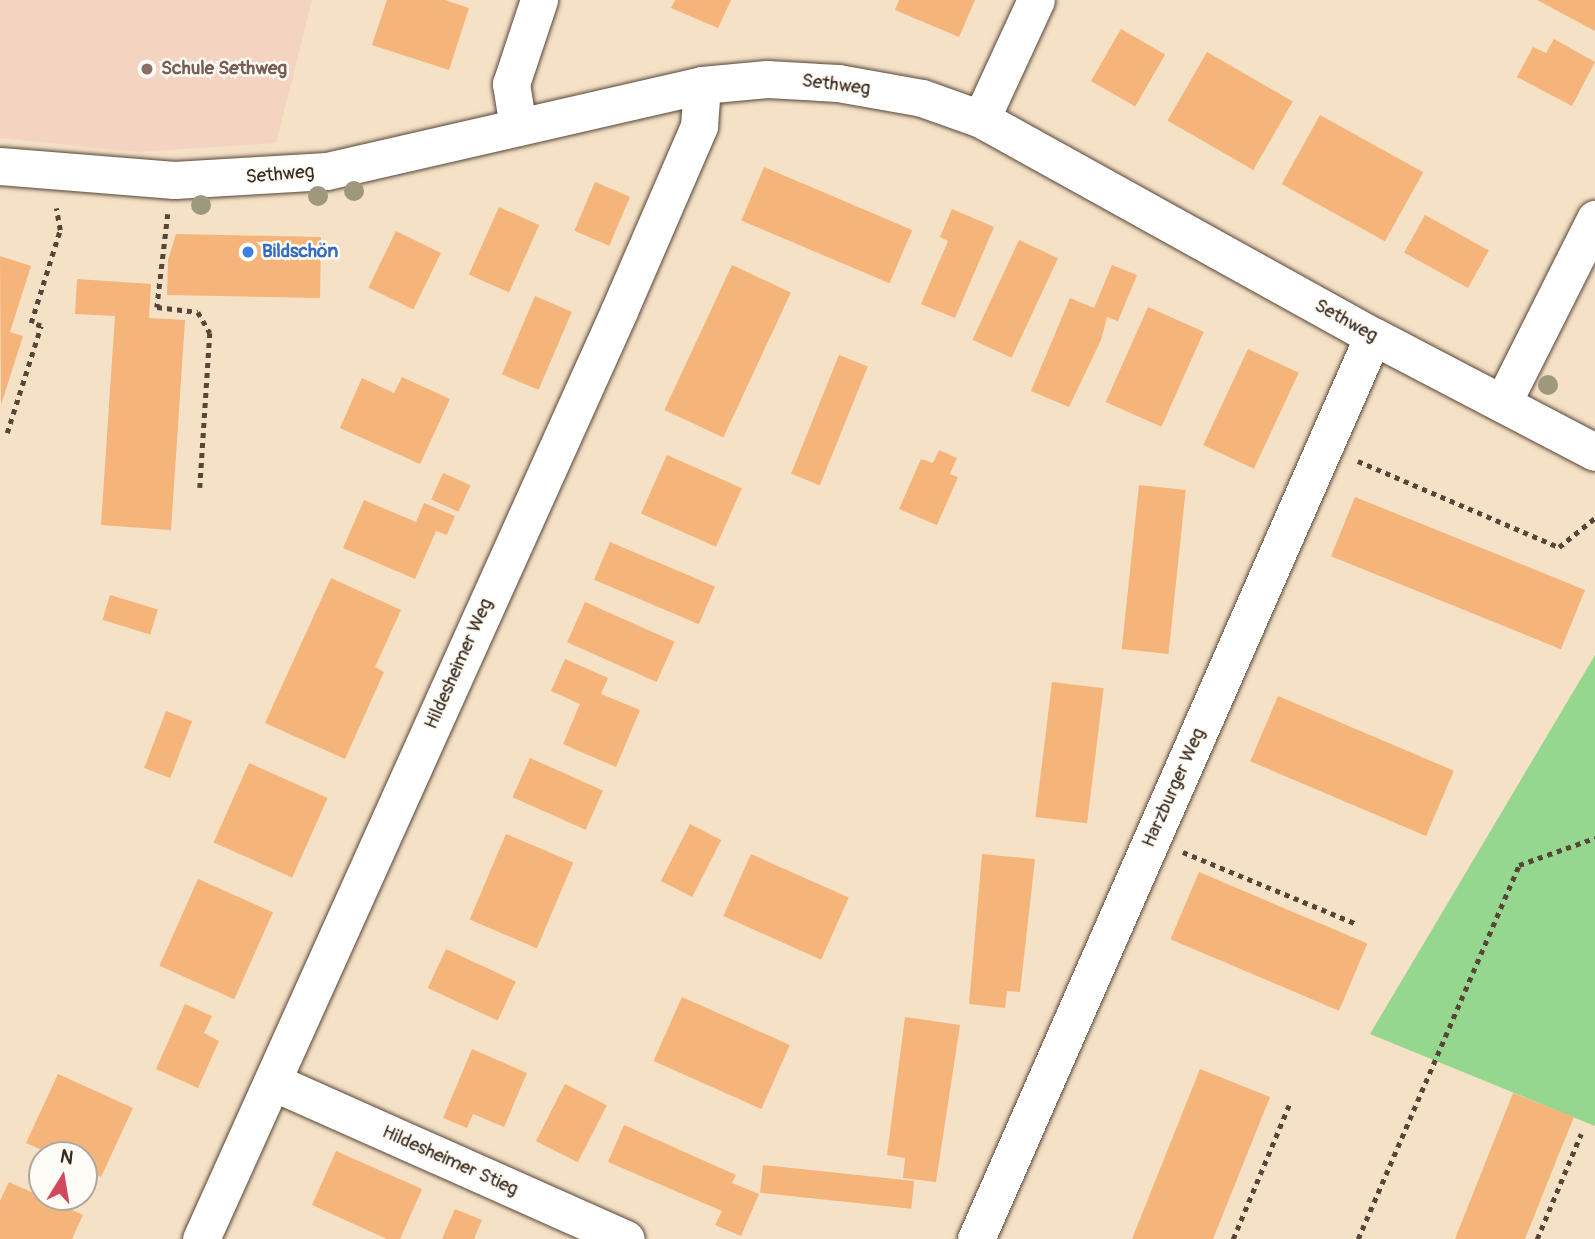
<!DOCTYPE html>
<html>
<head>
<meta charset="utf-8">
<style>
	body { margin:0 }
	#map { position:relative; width:1595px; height:1239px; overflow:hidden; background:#f5e1c6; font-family:Pangolin,sans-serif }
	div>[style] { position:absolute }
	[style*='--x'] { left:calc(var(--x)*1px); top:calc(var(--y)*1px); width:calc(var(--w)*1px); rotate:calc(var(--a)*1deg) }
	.built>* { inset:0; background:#f4d3c0 }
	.green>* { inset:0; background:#95d78e }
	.building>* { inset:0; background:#f5b479; transform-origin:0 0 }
	.path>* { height:4.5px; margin-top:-2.25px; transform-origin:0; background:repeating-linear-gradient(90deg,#574537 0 5px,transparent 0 10px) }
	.roads { filter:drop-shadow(0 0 2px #574537) drop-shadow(0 0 2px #574537) }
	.minor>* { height:37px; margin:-18.5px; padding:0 18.5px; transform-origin:18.5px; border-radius:18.5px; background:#fff }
	.trees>* { width:20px; height:20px; margin:-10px; border-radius:50%; background:#9e997c }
	.dots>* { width:19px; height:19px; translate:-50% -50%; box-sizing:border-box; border:4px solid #fdfcf7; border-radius:50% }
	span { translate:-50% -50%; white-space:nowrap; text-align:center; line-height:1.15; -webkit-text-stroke:5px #fdfcf7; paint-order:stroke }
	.education-label { font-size:19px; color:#785e54; font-weight:700 }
	.left { translate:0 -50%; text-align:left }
	.street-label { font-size:19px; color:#3b2a1e }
	.shop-label { font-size:19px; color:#366cbe; font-weight:700 }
	.north { position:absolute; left:28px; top:1141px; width:70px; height:70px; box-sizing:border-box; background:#fdfcf7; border:2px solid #afa8a0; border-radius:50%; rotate:11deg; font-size:19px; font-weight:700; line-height:28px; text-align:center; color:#3b2a1e }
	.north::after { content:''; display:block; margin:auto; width:24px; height:32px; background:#d1495b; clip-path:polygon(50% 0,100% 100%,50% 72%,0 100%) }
</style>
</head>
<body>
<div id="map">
	<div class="built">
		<i style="clip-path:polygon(0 0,312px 0,276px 143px,138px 152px,0 138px)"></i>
	</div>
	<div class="green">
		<i style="clip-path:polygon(1595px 655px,1595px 1126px,1370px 1034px)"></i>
	</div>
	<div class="building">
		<i style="clip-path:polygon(387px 0,445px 0,469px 8px,449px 70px,372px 45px)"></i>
		<i style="clip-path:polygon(675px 0,731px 0,718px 28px,671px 8px)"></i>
		<i style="clip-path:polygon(899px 0,975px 0,959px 37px,895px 10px)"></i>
		<i style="clip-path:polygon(1537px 0,1595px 0,1595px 31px)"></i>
		<i style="left:1121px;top:29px;width:51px;height:60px;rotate:30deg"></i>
		<i style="clip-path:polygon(1554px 39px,1595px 62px,1572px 106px,1517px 77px,1533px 47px,1546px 53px)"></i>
		<i style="left:1207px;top:52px;width:99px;height:79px;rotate:30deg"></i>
		<i style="left:1320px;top:115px;width:118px;height:79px;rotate:29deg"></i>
		<i style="left:764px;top:167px;width:161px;height:58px;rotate:23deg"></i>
		<i style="left:595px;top:182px;width:38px;height:53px;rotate:23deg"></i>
		<i style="left:499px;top:207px;width:44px;height:74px;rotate:24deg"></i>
		<i style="clip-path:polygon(952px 209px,994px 227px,955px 318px,921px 304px,948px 241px,940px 237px)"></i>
		<i style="left:1425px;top:215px;width:73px;height:43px;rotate:29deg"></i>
		<i style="left:396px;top:231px;width:50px;height:63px;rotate:26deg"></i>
		<i style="clip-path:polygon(176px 234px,321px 237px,320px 298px,167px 295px,168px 260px)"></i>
		<i style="left:1019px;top:240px;width:43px;height:110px;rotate:25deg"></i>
		<i style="clip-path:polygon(0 256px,31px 266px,10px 332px,23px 336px,1px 405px)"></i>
		<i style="left:732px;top:265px;width:65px;height:160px;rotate:25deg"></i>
		<i style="clip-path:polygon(1112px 265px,1137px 275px,1118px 321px,1107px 317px,1101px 340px,1069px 407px,1031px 391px,1070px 298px,1094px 308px)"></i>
		<i style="clip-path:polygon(77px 279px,151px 284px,149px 318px,185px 320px,171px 530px,101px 525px,115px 316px,75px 314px)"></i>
		<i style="left:535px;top:296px;width:40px;height:85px;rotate:23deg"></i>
		<i style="left:1148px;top:307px;width:61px;height:104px;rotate:24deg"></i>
		<i style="left:1248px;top:349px;width:56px;height:106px;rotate:25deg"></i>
		<i style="left:839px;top:355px;width:31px;height:128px;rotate:22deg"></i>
		<i style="clip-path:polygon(402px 377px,450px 399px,420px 464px,340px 428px,362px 378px,394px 393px)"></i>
		<i style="clip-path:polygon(939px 450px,957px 458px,950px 474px,958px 477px,937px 525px,899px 509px,921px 459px,933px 463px)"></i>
		<i style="left:667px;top:455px;width:82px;height:64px;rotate:24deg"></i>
		<i style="left:443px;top:473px;width:30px;height:29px;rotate:24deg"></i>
		<i style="left:1139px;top:485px;width:47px;height:165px;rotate:6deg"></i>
		<i style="left:1355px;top:497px;width:248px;height:64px;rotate:22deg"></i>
		<i style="clip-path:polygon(364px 500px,416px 522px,424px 503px,455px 516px,447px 535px,436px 531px,415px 579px,343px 548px)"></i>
		<i style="left:610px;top:542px;width:114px;height:41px;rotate:23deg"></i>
		<i style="clip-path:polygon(331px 578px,401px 610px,375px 667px,384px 672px,345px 759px,265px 723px)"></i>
		<i style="left:110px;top:595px;width:50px;height:26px;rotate:17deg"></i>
		<i style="left:585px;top:602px;width:98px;height:44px;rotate:24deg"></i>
		<i style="clip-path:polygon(565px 659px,608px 678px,601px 694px,640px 710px,616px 767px,563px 744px,580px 704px,551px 691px)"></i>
		<i style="left:1052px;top:682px;width:52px;height:136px;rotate:7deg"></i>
		<i style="left:1278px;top:696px;width:191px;height:71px;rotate:23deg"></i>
		<i style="left:166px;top:711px;width:28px;height:61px;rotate:21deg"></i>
		<i style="left:530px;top:758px;width:80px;height:43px;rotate:24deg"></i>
		<i style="left:249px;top:763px;width:86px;height:87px;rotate:24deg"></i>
		<i style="left:690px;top:824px;width:35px;height:64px;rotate:27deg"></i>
		<i style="left:506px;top:834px;width:73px;height:93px;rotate:23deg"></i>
		<i style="left:751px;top:854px;width:107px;height:68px;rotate:24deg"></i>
		<i style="clip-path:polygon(982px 854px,1035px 859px,1020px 992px,1007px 991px,1005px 1008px,969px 1004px)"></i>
		<i style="left:1199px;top:872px;width:183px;height:73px;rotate:23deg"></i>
		<i style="left:198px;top:879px;width:82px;height:95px;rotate:24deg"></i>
		<i style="left:446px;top:949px;width:77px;height:43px;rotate:25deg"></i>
		<i style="left:682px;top:997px;width:118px;height:70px;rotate:24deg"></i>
		<i style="clip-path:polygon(185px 1004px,212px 1016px,204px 1033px,219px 1041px,198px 1088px,156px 1069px)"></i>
		<i style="clip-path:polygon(905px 1017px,960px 1025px,936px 1182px,903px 1178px,905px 1158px,887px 1155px)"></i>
		<i style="clip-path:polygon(472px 1049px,527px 1073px,504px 1127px,473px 1114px,467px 1128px,443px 1118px)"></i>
		<i style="clip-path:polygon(1200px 1069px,1270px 1097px,1213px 1239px,1132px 1239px)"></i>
		<i style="clip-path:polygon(58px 1074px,133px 1108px,101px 1177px,84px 1169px,84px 1155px,53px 1155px,26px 1143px)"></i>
		<i style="left:565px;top:1084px;width:47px;height:64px;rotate:27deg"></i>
		<i style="clip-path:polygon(1513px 1093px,1574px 1117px,1558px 1156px,1525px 1239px,1455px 1239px)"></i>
		<i style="clip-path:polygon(624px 1125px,736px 1175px,732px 1183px,759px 1194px,741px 1236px,715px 1225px,722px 1211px,608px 1162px)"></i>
		<i style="clip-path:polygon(336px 1151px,422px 1189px,400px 1239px,387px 1239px,312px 1205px)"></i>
		<i style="left:763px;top:1165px;width:152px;height:28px;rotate:6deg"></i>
		<i style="clip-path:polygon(9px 1182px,83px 1215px,72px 1239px,0 1239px,0 1201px)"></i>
		<i style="clip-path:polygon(455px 1209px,482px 1220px,474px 1239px,442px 1239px)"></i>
	</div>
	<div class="path">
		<i style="--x:168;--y:214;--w:94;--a:96.7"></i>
		<i style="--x:157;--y:307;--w:41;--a:7"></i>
		<i style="--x:198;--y:312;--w:24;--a:60"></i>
		<i style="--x:210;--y:333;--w:155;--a:93.7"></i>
		<i style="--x:7;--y:433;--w:112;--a:-72.4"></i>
		<i style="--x:41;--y:326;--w:10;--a:-163"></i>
		<i style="--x:31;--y:323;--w:97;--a:-72.7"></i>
		<i style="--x:60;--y:230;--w:22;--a:-100"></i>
		<i style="--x:1358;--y:461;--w:219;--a:23.2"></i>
		<i style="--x:1559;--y:547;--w:46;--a:-38.9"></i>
		<i style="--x:1183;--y:852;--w:188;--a:22.5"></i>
		<i style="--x:1233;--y:1239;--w:145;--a:-67.3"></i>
		<i style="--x:1358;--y:1239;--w:407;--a:-66.7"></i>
		<i style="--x:1519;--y:865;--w:81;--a:-19.6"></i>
		<i style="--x:1537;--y:1239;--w:114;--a:-67.3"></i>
	</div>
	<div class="roads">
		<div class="minor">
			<i style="--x:981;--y:119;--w:131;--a:-65.2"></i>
			<i style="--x:518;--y:127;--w:44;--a:-99.2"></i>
			<i style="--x:511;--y:84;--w:89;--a:-71.6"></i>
			<i style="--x:0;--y:166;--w:175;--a:4.6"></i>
			<i style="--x:174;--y:180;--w:153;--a:-3.4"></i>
			<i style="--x:327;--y:171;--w:385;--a:-12.9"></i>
			<i style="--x:702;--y:85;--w:65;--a:-5.3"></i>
			<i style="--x:767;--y:79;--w:71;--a:3.2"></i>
			<i style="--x:838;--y:83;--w:85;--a:10.1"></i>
			<i style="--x:922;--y:98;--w:63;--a:19.6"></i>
			<i style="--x:981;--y:119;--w:448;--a:29"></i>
			<i style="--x:1373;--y:336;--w:250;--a:27.6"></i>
			<i style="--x:1503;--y:402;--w:205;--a:-63.3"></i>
			<i style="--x:273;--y:1082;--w:386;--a:24"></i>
			<i style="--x:201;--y:1239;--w:1018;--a:-65.75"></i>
			<i style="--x:619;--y:311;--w:202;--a:-66.6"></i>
			<i style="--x:699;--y:126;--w:41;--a:-85.8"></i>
			<i style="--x:976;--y:1239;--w:986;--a:-66.27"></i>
		</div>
	</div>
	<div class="trees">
		<i style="left:354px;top:191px"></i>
		<i style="left:318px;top:196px"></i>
		<i style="left:201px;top:205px"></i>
		<i style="left:1548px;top:385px"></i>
	</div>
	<div class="dots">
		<i style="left:147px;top:69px;background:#8d6e63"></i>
		<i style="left:248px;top:252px;background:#3f7fe0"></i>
	</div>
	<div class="education-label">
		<span class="left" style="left:161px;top:69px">Schule Sethweg</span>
	</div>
	<div class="street-label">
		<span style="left:836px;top:85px;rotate:7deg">Sethweg</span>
		<span style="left:280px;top:175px;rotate:-5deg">Sethweg</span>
		<span style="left:1346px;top:321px;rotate:29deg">Sethweg</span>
		<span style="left:459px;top:664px;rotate:-66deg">Hildesheimer Weg</span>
		<span style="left:1174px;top:788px;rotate:-66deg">Harzburger Weg</span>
		<span style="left:450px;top:1161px;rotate:24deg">Hildesheimer Stieg</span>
	</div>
	<div class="shop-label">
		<span class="left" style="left:262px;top:252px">Bildschön</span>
	</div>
	<div class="north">N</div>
</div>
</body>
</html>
